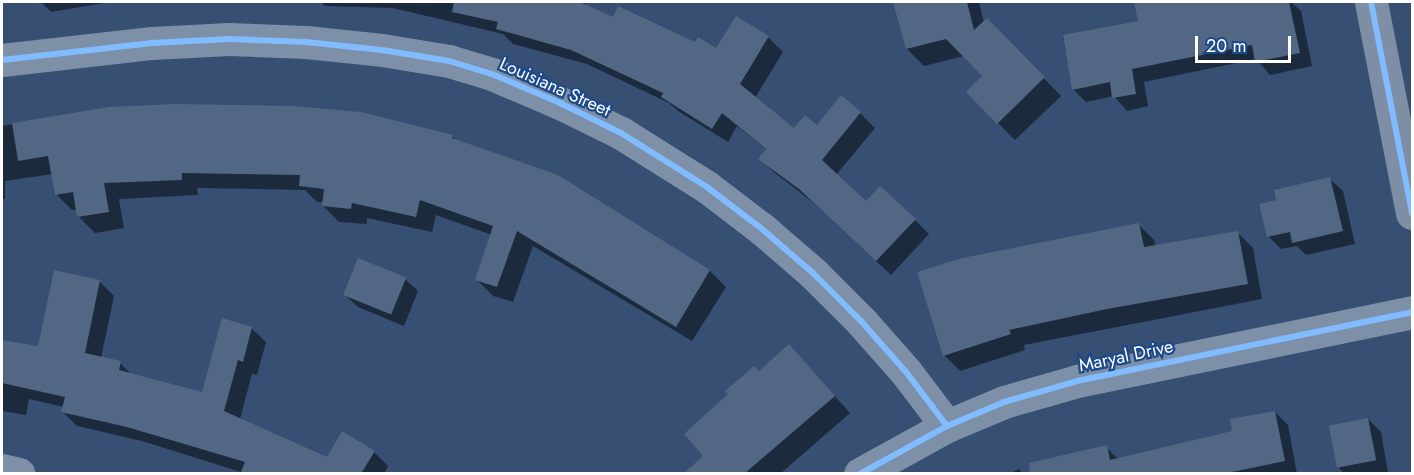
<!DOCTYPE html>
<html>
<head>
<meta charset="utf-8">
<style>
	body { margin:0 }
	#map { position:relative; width:1414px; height:475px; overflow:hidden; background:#364f73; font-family:Jost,sans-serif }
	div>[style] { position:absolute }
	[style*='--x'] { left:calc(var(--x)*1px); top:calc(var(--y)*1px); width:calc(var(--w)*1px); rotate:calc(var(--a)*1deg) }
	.shadow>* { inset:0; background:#0007 }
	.building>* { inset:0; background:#526783; transform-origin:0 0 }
	.minor>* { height:33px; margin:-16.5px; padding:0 16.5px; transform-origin:16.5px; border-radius:16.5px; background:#7d90a7 }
	.major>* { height:33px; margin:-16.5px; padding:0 16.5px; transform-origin:16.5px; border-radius:16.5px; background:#7d8ea5 }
	.cycleway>* { height:6px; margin:-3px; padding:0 3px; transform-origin:3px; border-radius:3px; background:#80bcff }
	span { translate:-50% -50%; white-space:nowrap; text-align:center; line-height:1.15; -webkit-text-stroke:4.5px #1d4a8c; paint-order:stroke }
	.street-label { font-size:18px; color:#fff }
	.frame { position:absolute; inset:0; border:3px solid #fff; pointer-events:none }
	.scale { position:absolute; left:1195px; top:36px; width:96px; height:27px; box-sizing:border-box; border:3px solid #fff; border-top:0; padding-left:8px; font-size:18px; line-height:21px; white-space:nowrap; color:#fff; -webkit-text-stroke:4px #1d4a8c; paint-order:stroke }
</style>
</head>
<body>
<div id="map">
	<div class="shadow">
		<i style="clip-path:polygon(41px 2px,110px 2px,51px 12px)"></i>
		<i style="clip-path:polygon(321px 2px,586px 2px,585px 5px,614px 19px,716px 51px,768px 37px,783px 52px,755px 98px,794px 130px,817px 127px,860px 113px,875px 128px,836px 175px,866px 203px,915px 220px,929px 234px,891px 275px,815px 204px,775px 173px,760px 159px,767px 150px,737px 126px,728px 142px,678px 111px,669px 103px,587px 64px,513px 44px,503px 34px,393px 8px,325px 6px)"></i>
		<i style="clip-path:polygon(895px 2px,979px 2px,984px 23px,1004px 37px,1061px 96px,1015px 140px,998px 123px,984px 76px,964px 56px,924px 66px,907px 49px)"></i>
		<i style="clip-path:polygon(1136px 2px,1291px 2px,1301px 11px,1312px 66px,1270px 75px,1256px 59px,1144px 82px,1148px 106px,1127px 111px,1114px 96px,1086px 102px,1073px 89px,1063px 37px,1140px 22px)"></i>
		<i style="clip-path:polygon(109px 109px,452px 136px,458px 142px,557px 177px,710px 271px,726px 287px,692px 341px,533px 246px,513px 302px,493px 296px,477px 280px,492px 235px,436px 215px,432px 232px,367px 218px,367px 224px,339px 222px,323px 206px,324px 202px,317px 202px,305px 190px,197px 188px,198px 195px,119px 199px,124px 228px,95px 233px,79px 217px,78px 209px,72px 210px,56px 194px,53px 174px,5px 181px,5px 199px,2px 199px,2px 126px)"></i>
		<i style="clip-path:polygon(1330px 179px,1343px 191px,1355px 244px,1306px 255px,1297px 246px,1281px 249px,1268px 236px,1278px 201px)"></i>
		<i style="clip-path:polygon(1139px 225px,1154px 240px,1156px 247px,1238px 233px,1253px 248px,1262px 299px,1024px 345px,1025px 350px,960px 371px,944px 355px)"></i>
		<i style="clip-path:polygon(359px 260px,405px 279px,418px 291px,404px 326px,358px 307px,345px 295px)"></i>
		<i style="clip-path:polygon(56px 272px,100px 282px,114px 296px,101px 358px,120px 363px,132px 375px,203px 394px,251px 328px,266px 342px,257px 375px,252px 374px,240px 419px,327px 458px,374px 452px,388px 466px,384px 474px,247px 474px,142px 441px,77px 426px,63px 412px,64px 407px,29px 399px,26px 415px,2px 411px,2px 341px,39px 348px)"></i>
		<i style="clip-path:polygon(804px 362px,850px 413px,780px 474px,685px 474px,705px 456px,759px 373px)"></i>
		<i style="clip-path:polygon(1275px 412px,1288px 425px,1297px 474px,1067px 474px,1106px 447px,1119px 460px,1234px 432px)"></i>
		<i style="clip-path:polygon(1368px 419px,1381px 432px,1388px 472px,1345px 474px,1337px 466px)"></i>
		<i style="clip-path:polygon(1019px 469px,1023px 474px,1008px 474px)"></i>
	</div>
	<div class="building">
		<i style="clip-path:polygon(454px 2px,580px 2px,613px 17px,618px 6px,695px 42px,698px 37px,716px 48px,736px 16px,769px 36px,740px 84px,794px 128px,805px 115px,817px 125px,841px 95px,861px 112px,822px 160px,866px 201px,880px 186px,916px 219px,876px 261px,799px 189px,758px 159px,766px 149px,722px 113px,712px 129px,661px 97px,663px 93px,571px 50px,496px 29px,498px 22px,452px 12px)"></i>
		<i style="clip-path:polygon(893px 2px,967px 2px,974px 30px,987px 18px,1045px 77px,997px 124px,966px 92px,982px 76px,946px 39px,906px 49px)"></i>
		<i style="clip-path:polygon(1134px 2px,1289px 2px,1300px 53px,1255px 62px,1252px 45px,1132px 69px,1136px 94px,1112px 98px,1110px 82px,1072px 90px,1063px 35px,1138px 21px)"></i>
		<i style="clip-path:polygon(175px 104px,294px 106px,361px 112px,453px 135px,452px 138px,558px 175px,710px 270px,676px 327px,517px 231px,497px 287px,475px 280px,493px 226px,420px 200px,416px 217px,352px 203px,351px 209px,322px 206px,324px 189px,299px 186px,300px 175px,182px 173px,182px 180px,104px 183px,109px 212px,77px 217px,73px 192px,55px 195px,48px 156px,18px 161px,12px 123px,109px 107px)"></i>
		<i style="clip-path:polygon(1330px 177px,1343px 231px,1292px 243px,1290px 232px,1267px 237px,1259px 204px,1276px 200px,1274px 190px)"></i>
		<i style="clip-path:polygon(1139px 223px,1144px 247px,1238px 231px,1248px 284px,1107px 309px,1009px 330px,1011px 334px,943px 356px,917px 272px,962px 258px)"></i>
		<i style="left:358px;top:258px;width:52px;height:40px;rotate:22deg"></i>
		<i style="clip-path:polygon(54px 270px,100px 280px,85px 353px,121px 361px,119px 370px,202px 392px,222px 318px,252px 327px,243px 362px,238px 360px,224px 411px,327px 457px,342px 431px,375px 451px,362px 472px,364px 474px,240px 474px,245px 462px,127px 427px,61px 412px,65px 397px,2px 383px,2px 340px,38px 346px)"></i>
		<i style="clip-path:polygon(789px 344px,835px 396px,744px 474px,683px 474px,703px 456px,684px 434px,728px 394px,725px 391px,754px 366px,759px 371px)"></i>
		<i style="clip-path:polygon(1275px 411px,1285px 461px,1222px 474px,1030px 474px,1029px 463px,1107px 445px,1110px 460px,1232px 431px,1230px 419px)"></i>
		<i style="left:1368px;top:418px;width:43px;height:40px;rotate:79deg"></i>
	</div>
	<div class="minor">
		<i style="--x:2;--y:60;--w:151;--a:-6.5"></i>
		<i style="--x:152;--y:43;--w:77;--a:-3"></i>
		<i style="--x:229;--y:39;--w:77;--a:2.2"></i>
		<i style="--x:306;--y:42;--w:76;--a:6"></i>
		<i style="--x:382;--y:50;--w:68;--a:9.3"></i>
		<i style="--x:449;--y:61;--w:45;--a:16.8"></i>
		<i style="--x:492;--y:74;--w:74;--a:23.1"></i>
		<i style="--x:560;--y:103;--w:68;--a:26.2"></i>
		<i style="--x:621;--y:133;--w:102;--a:32.1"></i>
		<i style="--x:707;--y:187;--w:69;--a:37.4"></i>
		<i style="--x:762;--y:229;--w:67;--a:40.8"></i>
		<i style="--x:813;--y:273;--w:68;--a:45"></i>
		<i style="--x:861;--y:321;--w:68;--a:48.6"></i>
		<i style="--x:906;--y:372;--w:68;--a:52.8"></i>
		<i style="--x:2;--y:470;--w:17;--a:13"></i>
		<i style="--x:860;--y:474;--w:99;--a:-28.9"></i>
		<i style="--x:947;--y:426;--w:62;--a:-22.8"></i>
		<i style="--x:1004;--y:402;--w:76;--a:-16"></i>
		<i style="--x:1077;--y:381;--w:342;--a:-11.6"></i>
	</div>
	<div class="major">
		<i style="--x:1371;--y:2;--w:215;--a:79"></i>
	</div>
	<div class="cycleway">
		<i style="--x:1371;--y:2;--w:215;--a:79"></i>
		<i style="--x:2;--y:60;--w:151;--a:-6.5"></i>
		<i style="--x:152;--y:43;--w:77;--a:-3"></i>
		<i style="--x:229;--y:39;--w:77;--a:2.2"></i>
		<i style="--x:306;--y:42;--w:76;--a:6"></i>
		<i style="--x:382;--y:50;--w:68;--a:9.3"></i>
		<i style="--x:449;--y:61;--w:45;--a:16.8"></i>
		<i style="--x:492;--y:74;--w:74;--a:23.1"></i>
		<i style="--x:560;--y:103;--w:68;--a:26.2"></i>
		<i style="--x:621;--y:133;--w:102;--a:32.1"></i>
		<i style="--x:707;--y:187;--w:69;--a:37.4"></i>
		<i style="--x:762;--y:229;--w:67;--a:40.8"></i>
		<i style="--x:813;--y:273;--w:68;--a:45"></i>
		<i style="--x:861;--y:321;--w:68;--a:48.6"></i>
		<i style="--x:906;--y:372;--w:68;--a:52.8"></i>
		<i style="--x:860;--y:474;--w:99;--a:-28.9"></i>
		<i style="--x:947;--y:426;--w:62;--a:-22.8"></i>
		<i style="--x:1004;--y:402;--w:76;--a:-16"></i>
		<i style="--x:1077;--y:381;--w:342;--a:-11.6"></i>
	</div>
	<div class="street-label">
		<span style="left:555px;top:87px;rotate:24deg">Louisiana Street</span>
		<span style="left:1126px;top:356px;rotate:-12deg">Maryal Drive</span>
	</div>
	<div class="frame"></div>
	<div class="scale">20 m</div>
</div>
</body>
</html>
